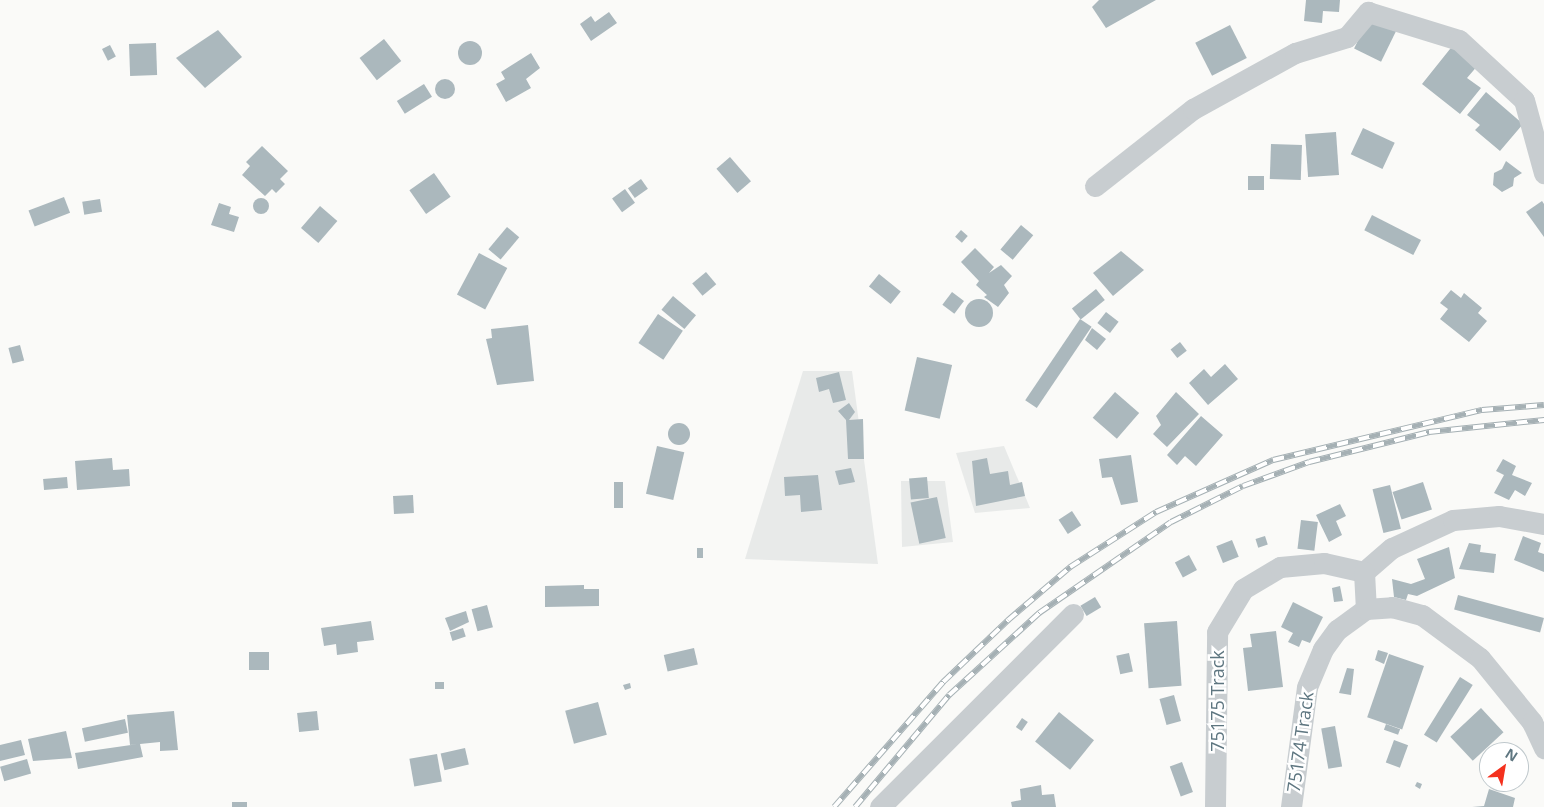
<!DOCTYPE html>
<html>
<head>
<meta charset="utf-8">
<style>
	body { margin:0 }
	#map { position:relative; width:1544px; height:807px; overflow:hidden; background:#fafaf8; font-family:"Open Sans",sans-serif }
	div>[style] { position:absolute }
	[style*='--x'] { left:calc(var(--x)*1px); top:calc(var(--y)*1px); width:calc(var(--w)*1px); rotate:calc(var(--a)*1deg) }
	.built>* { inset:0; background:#e8eae9 }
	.building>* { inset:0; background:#abb8bd; transform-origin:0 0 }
	.round { border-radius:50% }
	.street>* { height:21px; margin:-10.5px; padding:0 10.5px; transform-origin:10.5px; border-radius:10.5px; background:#c8cdd0 }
	.rail>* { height:5.5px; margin-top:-2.75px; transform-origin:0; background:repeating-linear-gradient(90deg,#fff 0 11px,#a5b0b4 0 22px); box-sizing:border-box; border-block:1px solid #a5b0b4 }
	span { translate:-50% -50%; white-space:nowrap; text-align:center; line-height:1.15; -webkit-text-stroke:5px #fff; paint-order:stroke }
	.street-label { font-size:18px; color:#5e7680 }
	.north { position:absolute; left:1479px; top:742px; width:50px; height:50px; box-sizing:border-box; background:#fff; border:1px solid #bfc8cc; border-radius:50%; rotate:32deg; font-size:14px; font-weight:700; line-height:20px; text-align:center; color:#5e7680 }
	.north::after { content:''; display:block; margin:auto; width:18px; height:22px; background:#f4311e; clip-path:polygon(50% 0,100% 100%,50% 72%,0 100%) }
</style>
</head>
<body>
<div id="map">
	<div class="built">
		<i style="clip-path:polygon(803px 371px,852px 371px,878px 564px,745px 559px)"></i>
		<i style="clip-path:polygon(1004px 446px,1030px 508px,975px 513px,956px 453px)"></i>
		<i style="clip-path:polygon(901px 481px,945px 481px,953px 542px,902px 547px)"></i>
	</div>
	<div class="building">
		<i style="clip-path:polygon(1099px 0,1156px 0,1106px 28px,1092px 7px)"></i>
		<i style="clip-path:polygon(1306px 0,1340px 0,1339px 12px,1323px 11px,1322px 23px,1304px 21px)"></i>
		<i style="clip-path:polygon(609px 12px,617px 23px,591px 41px,580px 24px,591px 16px,595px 22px)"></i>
		<i style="left:1369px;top:18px;width:30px;height:34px;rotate:26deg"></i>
		<i style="left:1230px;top:25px;width:37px;height:39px;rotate:63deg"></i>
		<i style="clip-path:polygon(218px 30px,242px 57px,205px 88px,176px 58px)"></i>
		<i style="left:384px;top:39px;width:28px;height:31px;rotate:52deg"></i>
		<i class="round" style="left:458px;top:41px;width:24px;height:24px"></i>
		<i style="left:156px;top:43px;width:32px;height:27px;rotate:88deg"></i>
		<i style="clip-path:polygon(1454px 44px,1479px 64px,1467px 78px,1481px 88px,1460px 114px,1422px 84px)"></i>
		<i style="left:110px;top:45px;width:13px;height:9px;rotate:63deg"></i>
		<i style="clip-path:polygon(531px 53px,540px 68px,526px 79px,531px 88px,506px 102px,496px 84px,505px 79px,501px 72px)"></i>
		<i class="round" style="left:435px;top:79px;width:20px;height:20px"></i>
		<i style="left:424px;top:84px;width:15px;height:32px;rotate:58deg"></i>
		<i style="clip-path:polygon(1486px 92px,1523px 124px,1500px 151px,1475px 130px,1480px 125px,1467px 115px)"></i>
		<i style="left:1363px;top:128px;width:35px;height:29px;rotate:25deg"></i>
		<i style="left:1336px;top:132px;width:43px;height:31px;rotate:86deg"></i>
		<i style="left:1271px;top:144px;width:31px;height:35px;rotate:2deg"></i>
		<i style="clip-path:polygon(262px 146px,288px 171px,280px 179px,285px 184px,276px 193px,272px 189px,265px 196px,242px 175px,250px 166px,246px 162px)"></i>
		<i style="left:730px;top:157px;width:32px;height:18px;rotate:49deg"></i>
		<i style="clip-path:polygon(1506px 161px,1522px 173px,1514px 178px,1513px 186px,1502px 192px,1493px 185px,1494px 173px,1502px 169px)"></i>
		<i style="left:434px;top:173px;width:29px;height:30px;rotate:55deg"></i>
		<i style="left:1248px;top:176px;width:16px;height:14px"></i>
		<i style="left:641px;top:179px;width:12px;height:16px;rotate:55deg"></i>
		<i style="left:625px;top:189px;width:17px;height:16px;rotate:54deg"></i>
		<i style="left:64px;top:197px;width:17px;height:38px;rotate:69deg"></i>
		<i class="round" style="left:253px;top:198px;width:16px;height:16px"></i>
		<i style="left:100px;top:199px;width:13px;height:18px;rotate:81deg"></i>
		<i style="clip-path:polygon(1542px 201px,1544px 204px,1544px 237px,1526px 212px)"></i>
		<i style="clip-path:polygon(219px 203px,231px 207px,229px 214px,239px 217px,234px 232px,211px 225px)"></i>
		<i style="left:320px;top:206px;width:23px;height:29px;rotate:41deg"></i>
		<i style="left:1372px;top:215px;width:55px;height:17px;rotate:27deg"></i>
		<i style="left:1021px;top:225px;width:16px;height:32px;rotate:40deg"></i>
		<i style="left:507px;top:227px;width:16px;height:29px;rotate:40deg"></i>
		<i style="left:961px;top:230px;width:9px;height:9px;rotate:41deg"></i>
		<i style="clip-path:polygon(975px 248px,994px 267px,989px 273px,1001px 265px,1012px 276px,1004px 285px,1009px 293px,998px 307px,984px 297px,987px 295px,976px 285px,979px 281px,961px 262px)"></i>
		<i style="clip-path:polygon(1121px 251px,1144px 270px,1113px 296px,1093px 273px)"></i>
		<i style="left:479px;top:253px;width:32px;height:47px;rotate:28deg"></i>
		<i style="left:706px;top:272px;width:16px;height:18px;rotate:50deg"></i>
		<i style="left:879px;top:274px;width:28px;height:16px;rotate:39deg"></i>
		<i style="left:1096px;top:289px;width:14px;height:31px;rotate:51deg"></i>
		<i style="clip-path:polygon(1451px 290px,1461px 298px,1464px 293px,1482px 308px,1478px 313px,1487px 321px,1469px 342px,1440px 319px,1448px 309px,1440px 303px)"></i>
		<i style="left:952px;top:292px;width:15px;height:16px;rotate:37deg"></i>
		<i style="left:673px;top:296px;width:30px;height:18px;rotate:40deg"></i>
		<i class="round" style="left:965px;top:299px;width:28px;height:28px"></i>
		<i style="left:1106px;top:312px;width:16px;height:14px;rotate:38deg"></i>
		<i style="left:658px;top:314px;width:30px;height:35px;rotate:34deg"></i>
		<i style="left:1080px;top:319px;width:14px;height:98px;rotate:34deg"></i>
		<i style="clip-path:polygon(528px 325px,534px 381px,497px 385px,486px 339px,492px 338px,491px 329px)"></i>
		<i style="clip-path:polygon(1092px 328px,1106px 339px,1097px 350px,1085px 340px)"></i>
		<i style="left:1180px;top:342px;width:11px;height:12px;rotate:52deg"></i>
		<i style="left:20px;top:345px;width:16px;height:12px;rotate:75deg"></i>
		<i style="left:917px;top:357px;width:36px;height:55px;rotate:13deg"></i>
		<i style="clip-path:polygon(1225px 364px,1238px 379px,1208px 405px,1189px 383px,1204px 369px,1211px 377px)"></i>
		<i style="clip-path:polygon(839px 372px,846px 400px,833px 403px,829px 389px,819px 392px,816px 378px)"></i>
		<i style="left:1115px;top:392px;width:32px;height:34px;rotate:41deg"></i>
		<i style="clip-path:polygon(1176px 392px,1199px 414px,1167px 447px,1153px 434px,1161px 425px,1156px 416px)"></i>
		<i style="clip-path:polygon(849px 403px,855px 412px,849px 420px,863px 419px,864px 459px,848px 459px,846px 420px,838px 411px)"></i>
		<i style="clip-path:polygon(1201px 416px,1223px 435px,1196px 466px,1185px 456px,1177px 465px,1167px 455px)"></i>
		<i class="round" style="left:668px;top:423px;width:22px;height:22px"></i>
		<i style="left:657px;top:446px;width:28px;height:49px;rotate:13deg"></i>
		<i style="clip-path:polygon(1131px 455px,1138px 502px,1121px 505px,1112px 477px,1102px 478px,1099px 459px)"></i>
		<i style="clip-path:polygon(112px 458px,113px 470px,129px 469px,130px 486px,77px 490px,75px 461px)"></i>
		<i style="clip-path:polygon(987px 458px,990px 474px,1008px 471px,1010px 485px,1022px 482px,1025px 496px,976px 506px,972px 461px)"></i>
		<i style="clip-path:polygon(1503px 459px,1516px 466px,1512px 475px,1532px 483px,1525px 496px,1515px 490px,1509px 500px,1494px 493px,1504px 475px,1496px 471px)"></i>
		<i style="clip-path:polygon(851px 468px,855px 482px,839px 485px,835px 471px)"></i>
		<i style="clip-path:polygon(818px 475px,822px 510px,801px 512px,800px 495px,785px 496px,784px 477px)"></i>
		<i style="left:67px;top:477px;width:11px;height:24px;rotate:85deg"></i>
		<i style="left:927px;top:477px;width:21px;height:18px;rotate:85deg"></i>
		<i style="left:614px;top:482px;width:9px;height:26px"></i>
		<i style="left:1423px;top:482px;width:29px;height:32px;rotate:72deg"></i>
		<i style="left:1390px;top:485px;width:45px;height:18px;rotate:76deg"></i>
		<i style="left:413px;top:495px;width:18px;height:20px;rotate:87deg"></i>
		<i style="left:937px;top:497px;width:42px;height:27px;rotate:78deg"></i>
		<i style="clip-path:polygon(1340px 504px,1346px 516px,1336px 521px,1342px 535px,1329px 542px,1316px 515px)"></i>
		<i style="left:1072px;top:511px;width:17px;height:16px;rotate:57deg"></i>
		<i style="left:1301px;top:520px;width:17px;height:29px;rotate:7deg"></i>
		<i style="left:1265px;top:536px;width:9px;height:10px;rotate:72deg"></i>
		<i style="clip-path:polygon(1523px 536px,1541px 543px,1538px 552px,1544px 554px,1544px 572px,1514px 560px)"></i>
		<i style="left:1232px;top:540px;width:18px;height:17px;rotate:68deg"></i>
		<i style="clip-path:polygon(1469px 543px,1481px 545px,1480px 552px,1496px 554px,1494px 573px,1459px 569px)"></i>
		<i style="clip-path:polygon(1449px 547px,1455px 578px,1417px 596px,1408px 594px,1406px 600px,1394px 597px,1392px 579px,1411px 584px,1425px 579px,1417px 559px)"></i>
		<i style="left:697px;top:548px;width:6px;height:10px"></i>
		<i style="left:1189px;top:555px;width:17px;height:16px;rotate:62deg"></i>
		<i style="clip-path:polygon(584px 585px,584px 589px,599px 589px,599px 606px,545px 607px,545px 586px)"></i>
		<i style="clip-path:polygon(1340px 586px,1343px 601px,1334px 602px,1332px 588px)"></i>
		<i style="left:1458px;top:595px;width:89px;height:15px;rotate:15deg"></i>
		<i style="left:1095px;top:597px;width:12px;height:17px;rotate:59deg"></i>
		<i style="clip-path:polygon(1293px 602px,1323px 617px,1310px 643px,1302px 640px,1299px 647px,1288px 642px,1293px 633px,1281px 627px)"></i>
		<i style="left:487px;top:605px;width:23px;height:16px;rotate:75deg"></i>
		<i style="clip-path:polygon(466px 611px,469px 622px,450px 631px,445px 618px)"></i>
		<i style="clip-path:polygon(371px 621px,374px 640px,357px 642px,358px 652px,337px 655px,336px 644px,324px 646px,321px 628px)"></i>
		<i style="left:1177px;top:621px;width:65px;height:33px;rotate:86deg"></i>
		<i style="left:463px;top:628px;width:9px;height:14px;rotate:72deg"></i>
		<i style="clip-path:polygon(1276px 631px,1283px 687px,1248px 691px,1243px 648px,1252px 647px,1250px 634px)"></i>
		<i style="left:694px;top:648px;width:17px;height:31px;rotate:77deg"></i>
		<i style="clip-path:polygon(1378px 650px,1388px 653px,1384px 664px,1375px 660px)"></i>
		<i style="left:269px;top:652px;width:18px;height:20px;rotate:90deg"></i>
		<i style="left:1129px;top:653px;width:19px;height:13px;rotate:78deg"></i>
		<i style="left:1389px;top:654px;width:37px;height:67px;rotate:19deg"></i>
		<i style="clip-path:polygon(1347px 668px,1354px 669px,1351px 695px,1339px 693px)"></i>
		<i style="left:1460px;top:677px;width:15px;height:68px;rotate:32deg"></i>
		<i style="left:435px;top:682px;width:9px;height:7px"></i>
		<i style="clip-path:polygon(630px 683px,631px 688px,625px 690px,623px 685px)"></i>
		<i style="left:1174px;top:695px;width:27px;height:15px;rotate:75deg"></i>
		<i style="left:598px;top:702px;width:34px;height:34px;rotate:75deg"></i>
		<i style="left:1481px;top:708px;width:33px;height:42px;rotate:47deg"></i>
		<i style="clip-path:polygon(174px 711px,178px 750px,160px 751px,160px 742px,140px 744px,143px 757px,78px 769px,75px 753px,138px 744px,130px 745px,127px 715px)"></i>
		<i style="left:317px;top:711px;width:19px;height:20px;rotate:84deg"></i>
		<i style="left:1059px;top:712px;width:45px;height:38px;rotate:39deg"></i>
		<i style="left:1022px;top:718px;width:7px;height:11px;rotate:34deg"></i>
		<i style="left:125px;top:719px;width:14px;height:44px;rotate:78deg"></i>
		<i style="left:1386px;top:724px;width:15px;height:6px;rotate:20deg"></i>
		<i style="left:1335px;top:726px;width:41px;height:14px;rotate:80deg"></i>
		<i style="clip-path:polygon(66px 731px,72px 758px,33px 761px,28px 739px)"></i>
		<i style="clip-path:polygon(21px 740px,25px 755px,0 761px,0 745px)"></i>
		<i style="left:1394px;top:740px;width:15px;height:24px;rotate:20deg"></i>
		<i style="left:465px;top:748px;width:17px;height:25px;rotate:77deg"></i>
		<i style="left:437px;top:754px;width:28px;height:28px;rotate:80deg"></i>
		<i style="left:27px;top:759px;width:15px;height:28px;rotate:74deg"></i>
		<i style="left:1182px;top:762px;width:32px;height:13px;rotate:70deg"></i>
		<i style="clip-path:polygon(1417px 782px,1422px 784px,1420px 789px,1415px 786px)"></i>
		<i style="clip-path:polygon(1041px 785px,1042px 795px,1054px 794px,1056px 807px,1012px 807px,1011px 802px,1021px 800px,1020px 789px)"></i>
		<i style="clip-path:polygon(1489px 789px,1515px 798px,1513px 807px,1472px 807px,1484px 806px)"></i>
		<i style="left:232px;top:802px;width:15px;height:5px"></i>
	</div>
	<div class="street">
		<i style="--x:1095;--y:186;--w:125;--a:-38.2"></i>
		<i style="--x:1193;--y:109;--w:116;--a:-28.8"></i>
		<i style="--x:1295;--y:53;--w:54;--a:-17.1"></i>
		<i style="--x:1347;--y:37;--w:33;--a:-50"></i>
		<i style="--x:1368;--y:12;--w:95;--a:17.1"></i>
		<i style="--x:1459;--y:40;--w:88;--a:42.7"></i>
		<i style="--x:1524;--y:100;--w:76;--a:74.7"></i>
		<i style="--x:1364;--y:572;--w:37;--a:-41"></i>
		<i style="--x:1392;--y:548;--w:67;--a:-24.7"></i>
		<i style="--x:1453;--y:520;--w:46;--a:-5"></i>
		<i style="--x:1499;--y:516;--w:46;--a:10.1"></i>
		<i style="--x:880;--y:807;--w:273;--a:-45"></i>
		<i style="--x:1215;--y:807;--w:175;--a:-89.3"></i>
		<i style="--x:1217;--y:632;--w:50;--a:-58.8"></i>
		<i style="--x:1243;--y:589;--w:43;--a:-30.7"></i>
		<i style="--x:1280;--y:567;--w:44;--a:-5.2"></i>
		<i style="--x:1324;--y:563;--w:41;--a:12.7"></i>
		<i style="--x:1364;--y:572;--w:37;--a:87"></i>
		<i style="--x:1291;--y:807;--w:121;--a:-82.4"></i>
		<i style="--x:1307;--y:687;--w:41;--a:-67.2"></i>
		<i style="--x:1323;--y:649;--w:24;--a:-54"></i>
		<i style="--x:1337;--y:630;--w:36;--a:-36"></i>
		<i style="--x:1366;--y:609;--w:26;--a:-4"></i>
		<i style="--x:1392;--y:607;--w:31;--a:15"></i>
		<i style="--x:1422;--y:615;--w:72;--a:36.6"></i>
		<i style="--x:1480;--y:658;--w:82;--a:50.9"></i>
		<i style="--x:1532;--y:722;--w:29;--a:65"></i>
	</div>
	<div class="rail">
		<i style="--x:834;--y:807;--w:166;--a:-48.9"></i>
		<i style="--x:943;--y:682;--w:90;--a:-43.6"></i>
		<i style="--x:1008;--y:620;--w:82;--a:-40.5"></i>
		<i style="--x:1070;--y:567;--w:102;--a:-32.6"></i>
		<i style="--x:1156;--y:512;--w:128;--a:-24"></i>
		<i style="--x:1273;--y:460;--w:215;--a:-13.5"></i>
		<i style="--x:1482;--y:410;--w:62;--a:-4.6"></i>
		<i style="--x:855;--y:807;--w:146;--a:-50"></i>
		<i style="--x:949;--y:695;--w:122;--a:-42.3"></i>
		<i style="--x:1039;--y:613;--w:160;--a:-34.6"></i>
		<i style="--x:1171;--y:522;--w:80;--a:-26.6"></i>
		<i style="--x:1243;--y:486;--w:70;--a:-20"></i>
		<i style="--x:1309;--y:462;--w:124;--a:-14"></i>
		<i style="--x:1429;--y:432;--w:116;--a:-6"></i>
	</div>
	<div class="street-label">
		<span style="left:1217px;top:701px;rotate:-90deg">75175 Track</span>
		<span style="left:1300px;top:742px;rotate:-82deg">75174 Track</span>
	</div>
	<div class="north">N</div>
</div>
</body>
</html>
